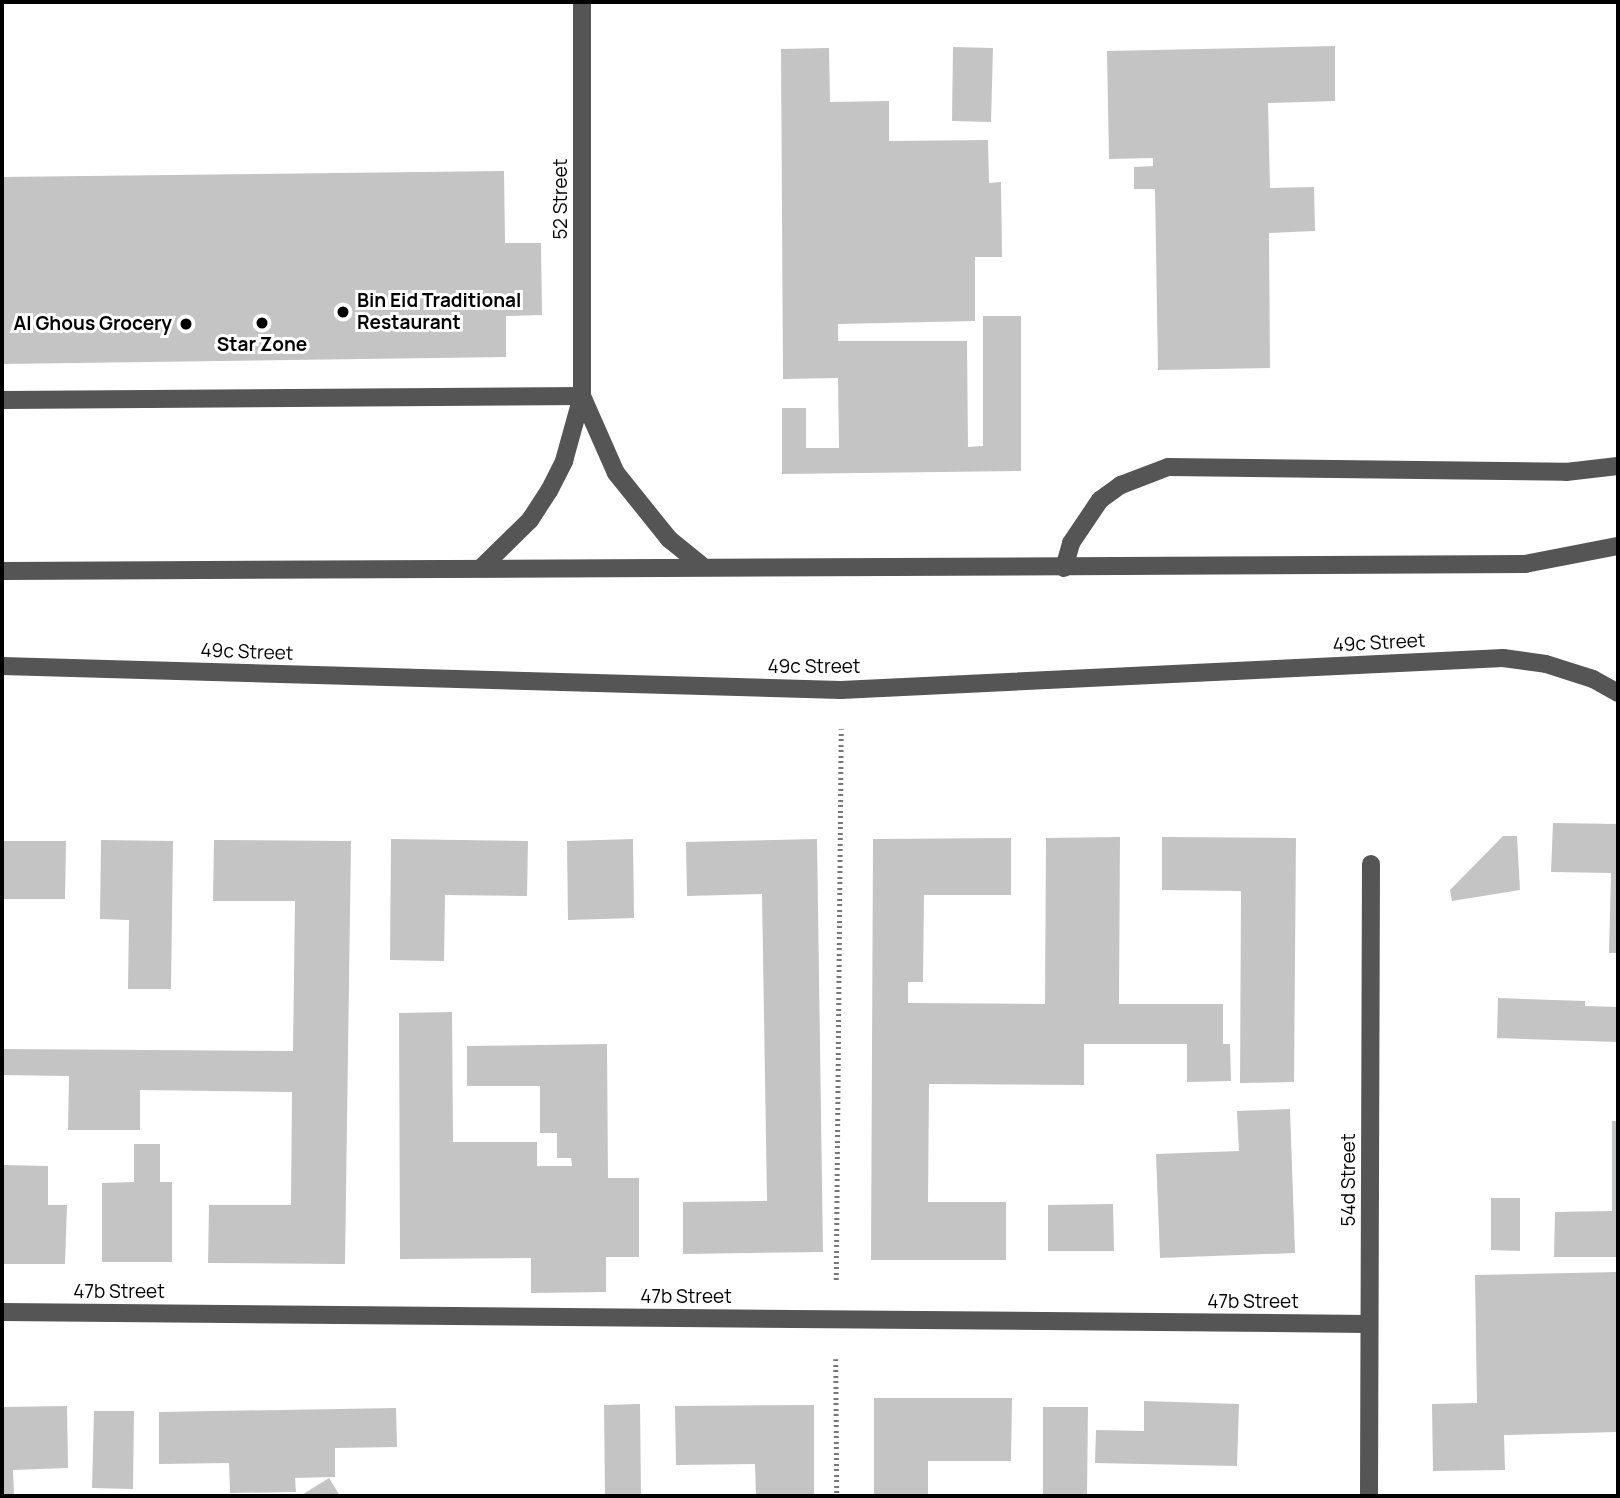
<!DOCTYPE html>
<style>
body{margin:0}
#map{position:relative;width:1620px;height:1498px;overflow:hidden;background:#fff;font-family:Manrope,sans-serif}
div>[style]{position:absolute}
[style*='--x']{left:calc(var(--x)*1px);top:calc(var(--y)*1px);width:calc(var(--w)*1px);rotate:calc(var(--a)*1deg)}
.building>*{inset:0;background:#c4c4c4}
.path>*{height:4.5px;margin-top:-2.25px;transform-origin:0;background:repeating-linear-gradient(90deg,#777 0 2px,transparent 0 5.5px)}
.minor>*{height:18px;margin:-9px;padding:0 9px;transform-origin:9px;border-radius:9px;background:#555}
.dots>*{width:19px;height:19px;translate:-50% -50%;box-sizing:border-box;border:4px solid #fff;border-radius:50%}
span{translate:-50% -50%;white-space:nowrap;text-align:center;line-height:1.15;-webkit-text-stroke:6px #fff;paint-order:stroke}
.street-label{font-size:19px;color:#000}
.poi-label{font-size:19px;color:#000;font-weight:700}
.left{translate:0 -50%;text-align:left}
.right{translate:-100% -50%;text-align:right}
.frame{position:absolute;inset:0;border:4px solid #000;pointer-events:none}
</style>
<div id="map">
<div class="building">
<div style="clip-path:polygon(1335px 46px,1335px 101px,1268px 103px,1270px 188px,1314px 187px,1315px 231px,1269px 233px,1270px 368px,1158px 370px,1155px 189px,1134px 189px,1134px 167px,1153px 166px,1153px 158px,1109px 159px,1107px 51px)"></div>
<div style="clip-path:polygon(953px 47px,993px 48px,991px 122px,952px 121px)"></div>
<div style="clip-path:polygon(829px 48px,830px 102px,889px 101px,889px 141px,988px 140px,989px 183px,1001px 182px,1002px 257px,975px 257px,975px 321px,838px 324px,838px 341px,967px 341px,968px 447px,983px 446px,983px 316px,1021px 316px,1021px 471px,782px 474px,782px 408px,806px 408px,806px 448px,839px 448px,838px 378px,783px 379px,781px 49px)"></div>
<div style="clip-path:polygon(504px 171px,505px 243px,541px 243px,542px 315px,506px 316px,506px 357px,2px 364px,2px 177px)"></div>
<div style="clip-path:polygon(1553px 823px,1618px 824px,1618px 953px,1609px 953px,1611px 873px,1551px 872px)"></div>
<div style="clip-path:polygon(1503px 836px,1517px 836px,1520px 890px,1452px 901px,1450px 890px)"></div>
<div style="clip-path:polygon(1120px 837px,1119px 1004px,1223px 1004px,1223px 1044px,1230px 1044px,1231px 1081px,1187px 1082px,1187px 1044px,1084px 1044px,1084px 1085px,929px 1084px,928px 1202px,1006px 1202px,1006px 1260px,871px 1260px,873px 839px,1011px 838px,1011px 895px,924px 895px,923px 982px,908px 982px,908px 1003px,1045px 1004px,1046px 838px)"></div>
<div style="clip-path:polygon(1162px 837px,1296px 838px,1294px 1082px,1240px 1083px,1241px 891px,1162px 890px)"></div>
<div style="clip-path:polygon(391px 839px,528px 841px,527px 896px,445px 895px,444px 961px,390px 960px)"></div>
<div style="clip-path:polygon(633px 839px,634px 918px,568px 920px,567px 841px)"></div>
<div style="clip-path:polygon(817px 839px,823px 1252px,683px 1254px,683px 1202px,767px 1201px,762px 894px,687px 896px,686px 842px)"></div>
<div style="clip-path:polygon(101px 840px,173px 841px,171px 989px,128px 989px,129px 920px,100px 919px)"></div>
<div style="clip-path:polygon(214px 840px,351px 841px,345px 1264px,208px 1263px,209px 1205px,291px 1205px,292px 1092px,140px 1090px,140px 1130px,68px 1130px,69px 1076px,2px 1075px,2px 1049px,293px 1051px,295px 901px,213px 901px)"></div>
<div style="clip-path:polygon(2px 841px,66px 841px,65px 899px,2px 899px)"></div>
<div style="clip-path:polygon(1498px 998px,1585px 1001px,1585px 1006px,1618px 1007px,1618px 1042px,1497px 1038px)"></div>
<div style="clip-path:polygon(452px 1012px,453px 1142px,537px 1142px,537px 1166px,572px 1166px,571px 1158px,557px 1158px,557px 1133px,540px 1133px,540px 1086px,467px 1086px,467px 1046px,607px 1044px,608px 1178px,639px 1178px,639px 1257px,606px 1257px,606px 1292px,531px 1293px,531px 1258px,400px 1259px,399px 1013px)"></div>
<div style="clip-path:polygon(1290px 1109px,1295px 1253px,1160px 1258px,1156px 1154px,1239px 1151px,1237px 1111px)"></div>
<div style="clip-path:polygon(1612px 1121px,1618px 1121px,1618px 1257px,1554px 1257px,1555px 1212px,1612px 1211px)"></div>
<div style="clip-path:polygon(134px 1144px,160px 1144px,160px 1182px,172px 1182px,172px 1262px,102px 1262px,102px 1183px,134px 1182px)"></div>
<div style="clip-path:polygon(2px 1165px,48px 1166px,48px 1205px,67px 1205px,65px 1264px,2px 1264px)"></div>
<div style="clip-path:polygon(1491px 1198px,1520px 1198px,1520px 1251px,1491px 1250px)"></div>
<div style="clip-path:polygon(1113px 1204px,1114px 1251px,1048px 1251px,1048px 1205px)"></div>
<div style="clip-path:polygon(1618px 1272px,1618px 1432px,1504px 1435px,1505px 1470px,1433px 1471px,1432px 1404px,1477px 1403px,1475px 1275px)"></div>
<div style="clip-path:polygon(874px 1398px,1012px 1398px,1011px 1461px,928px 1461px,928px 1496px,874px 1496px)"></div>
<div style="clip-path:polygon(1144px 1401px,1239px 1404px,1237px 1466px,1095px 1463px,1096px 1430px,1144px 1431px)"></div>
<div style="clip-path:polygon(640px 1404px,641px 1496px,605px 1496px,604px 1405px)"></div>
<div style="clip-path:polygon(814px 1405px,814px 1496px,756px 1496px,755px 1464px,676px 1465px,675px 1406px)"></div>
<div style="clip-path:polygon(67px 1406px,68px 1468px,13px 1470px,14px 1496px,2px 1496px,2px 1407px)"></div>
<div style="clip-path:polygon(1043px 1407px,1088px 1407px,1087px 1496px,1043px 1496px)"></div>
<div style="clip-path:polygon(396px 1408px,397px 1447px,335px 1448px,335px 1477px,295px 1478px,296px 1492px,230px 1493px,229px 1463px,159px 1464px,159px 1412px)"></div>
<div style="clip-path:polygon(94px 1411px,134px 1411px,133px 1489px,92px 1488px)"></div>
<div style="clip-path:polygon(329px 1478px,340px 1496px,300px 1496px)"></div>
</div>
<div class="path">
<div style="--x:836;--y:1280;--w:551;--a:-89.48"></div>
<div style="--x:836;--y:1359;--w:137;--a:89.6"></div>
</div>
<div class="minor">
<div style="--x:582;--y:396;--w:84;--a:66.2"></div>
<div style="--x:616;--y:473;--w:85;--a:51.2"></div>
<div style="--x:669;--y:539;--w:41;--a:39.1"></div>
<div style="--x:2;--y:400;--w:580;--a:-0.4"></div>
<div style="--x:482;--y:567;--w:67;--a:-44.4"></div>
<div style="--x:530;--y:520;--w:35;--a:-57"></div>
<div style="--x:549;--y:491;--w:34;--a:-63"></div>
<div style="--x:564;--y:461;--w:67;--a:-74.5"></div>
<div style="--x:582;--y:396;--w:394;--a:-90"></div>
<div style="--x:1064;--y:568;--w:26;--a:-74"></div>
<div style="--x:1071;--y:543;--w:52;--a:-56"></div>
<div style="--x:1100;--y:500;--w:26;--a:-36"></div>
<div style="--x:1121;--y:485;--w:50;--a:-21"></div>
<div style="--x:1168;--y:467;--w:398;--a:0.7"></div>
<div style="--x:1566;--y:472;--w:52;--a:-6.6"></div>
<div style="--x:2;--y:571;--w:1523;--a:-0.26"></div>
<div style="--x:1525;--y:564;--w:95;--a:-11"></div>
<div style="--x:2;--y:666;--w:839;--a:1.64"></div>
<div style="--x:841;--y:690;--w:663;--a:-2.77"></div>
<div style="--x:1503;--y:658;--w:43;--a:7.9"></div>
<div style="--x:1546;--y:664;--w:49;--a:17.7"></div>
<div style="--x:1593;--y:679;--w:29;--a:29"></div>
<div style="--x:2;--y:1312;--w:1367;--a:0.5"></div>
<div style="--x:1369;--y:1496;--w:632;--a:-89.82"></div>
</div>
<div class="dots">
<div style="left:343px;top:312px;background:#000"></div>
<div style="left:262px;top:323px;background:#000"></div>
<div style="left:186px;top:324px;background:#000"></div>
</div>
<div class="street-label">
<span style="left:561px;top:199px;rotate:-90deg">52 Street</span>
<span style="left:1379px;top:643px;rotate:-3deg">49c Street</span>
<span style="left:247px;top:652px;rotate:2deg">49c Street</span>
<span style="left:814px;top:667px">49c Street</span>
<span style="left:1349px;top:1180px;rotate:-90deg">54d Street</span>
<span style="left:119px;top:1292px">47b Street</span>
<span style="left:686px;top:1297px">47b Street</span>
<span style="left:1253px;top:1302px">47b Street</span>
</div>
<div class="poi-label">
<span class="left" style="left:357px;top:312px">Bin Eid Traditional<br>Restaurant</span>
<span class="right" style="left:172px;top:324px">Al Ghous Grocery</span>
<span style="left:262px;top:345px">Star Zone</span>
</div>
<div class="frame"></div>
</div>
